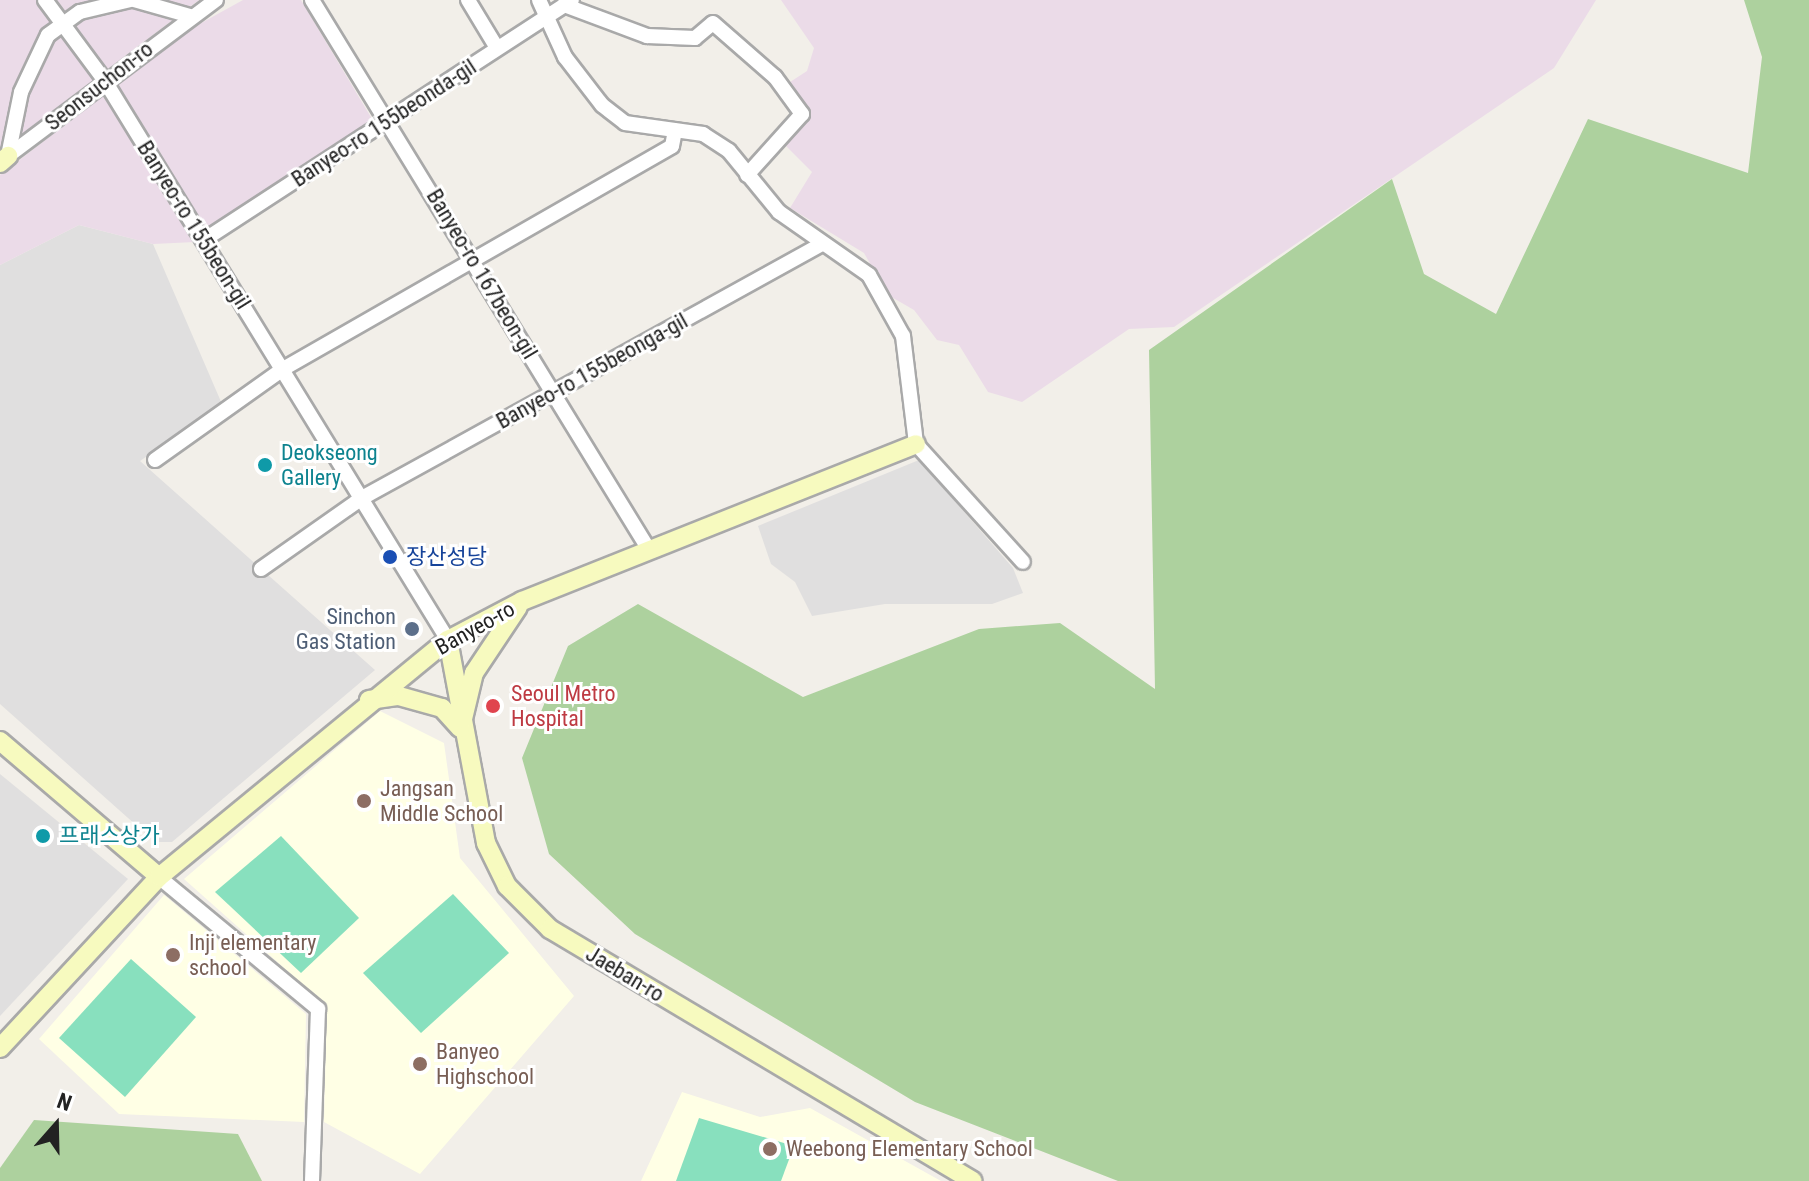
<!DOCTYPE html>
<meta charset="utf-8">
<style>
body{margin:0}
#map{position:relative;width:1809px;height:1181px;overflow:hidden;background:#f2efe9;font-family:"Roboto Condensed","Noto Sans KR",sans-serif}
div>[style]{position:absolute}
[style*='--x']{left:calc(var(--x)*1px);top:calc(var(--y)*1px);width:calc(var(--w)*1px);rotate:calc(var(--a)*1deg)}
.residential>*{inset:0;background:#e0dfdf}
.industrial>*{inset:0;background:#ebdbe8}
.education>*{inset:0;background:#ffffe5}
.forest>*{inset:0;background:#add19e}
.pitch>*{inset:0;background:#88e0be}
.roads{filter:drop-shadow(2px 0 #a9a9a9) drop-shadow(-2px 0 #a9a9a9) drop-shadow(0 2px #a9a9a9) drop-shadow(0 -2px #a9a9a9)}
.street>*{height:14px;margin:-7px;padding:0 7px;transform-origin:7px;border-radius:7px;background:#fff}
.secondary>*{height:18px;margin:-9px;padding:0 9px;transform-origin:9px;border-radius:9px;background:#f7fabf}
.dots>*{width:22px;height:22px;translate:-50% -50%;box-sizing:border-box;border:4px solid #fff;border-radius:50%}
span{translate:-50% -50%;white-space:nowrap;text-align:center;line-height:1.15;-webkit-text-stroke:6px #fff;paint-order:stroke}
.street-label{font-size:22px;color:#222}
.culture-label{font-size:22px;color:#0d838f}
.left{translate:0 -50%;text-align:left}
.transit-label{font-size:22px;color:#164399}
.service-label{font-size:22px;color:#4e5e75}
.right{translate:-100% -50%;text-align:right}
.health-label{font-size:22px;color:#be3a42}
.education-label{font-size:22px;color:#785e54}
.north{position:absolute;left:16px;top:1085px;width:80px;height:80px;-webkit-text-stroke:6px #fff;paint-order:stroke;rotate:20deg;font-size:22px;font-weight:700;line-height:32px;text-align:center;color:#222}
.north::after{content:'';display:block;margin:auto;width:28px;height:36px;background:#222;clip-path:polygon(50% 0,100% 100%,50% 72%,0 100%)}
</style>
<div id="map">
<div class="residential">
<div style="clip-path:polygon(79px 225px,153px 244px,222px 404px,140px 461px,375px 670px,172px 842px,155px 842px,0 704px,0 265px)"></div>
<div style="clip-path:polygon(919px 460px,1013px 568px,1023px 593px,992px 604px,885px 604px,812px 616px,795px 582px,771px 564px,758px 526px)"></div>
<div style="clip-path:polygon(0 774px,128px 879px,0 1016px)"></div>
</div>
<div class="industrial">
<div style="clip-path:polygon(0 0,199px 0,0 151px)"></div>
<div style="clip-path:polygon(243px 0,301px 0,375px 124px,195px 242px,153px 244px,79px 225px,0 265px,0 175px,185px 32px)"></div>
<div style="clip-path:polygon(781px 0,1596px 0,1554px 68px,1174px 327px,1129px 329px,1022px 402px,988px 392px,959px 345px,937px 340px,914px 310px,888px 295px,864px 253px,790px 208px,812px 172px,783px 143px,809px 112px,787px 84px,807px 71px,814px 48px)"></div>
</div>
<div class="education">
<div style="clip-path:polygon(380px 711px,444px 743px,460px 858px,574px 996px,420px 1174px,324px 1122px,327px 1006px,184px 879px)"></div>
<div style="clip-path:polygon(164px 895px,306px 1014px,304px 1122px,119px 1114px,39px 1039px)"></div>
<div style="clip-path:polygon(682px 1092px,760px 1117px,810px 1108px,941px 1181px,641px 1181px)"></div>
</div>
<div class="forest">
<div style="clip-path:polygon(1744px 0,1809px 0,1809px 1181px,1118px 1181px,915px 1102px,635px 934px,549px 854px,522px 758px,568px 646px,638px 604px,803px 697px,979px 629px,1060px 623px,1155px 689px,1149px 350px,1392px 179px,1424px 274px,1496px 314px,1588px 119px,1748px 173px,1762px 57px)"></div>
<div style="clip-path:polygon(34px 1120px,238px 1134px,262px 1181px,0 1181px,0 1168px)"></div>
</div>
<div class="pitch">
<div style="clip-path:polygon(281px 836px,359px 918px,301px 973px,215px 892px)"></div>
<div style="clip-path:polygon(453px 894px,509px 953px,421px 1033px,363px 973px)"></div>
<div style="clip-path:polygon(131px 959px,196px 1017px,125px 1097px,59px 1038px)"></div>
<div style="clip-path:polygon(699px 1118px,794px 1146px,781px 1181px,676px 1181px)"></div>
</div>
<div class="roads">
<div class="street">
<div style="--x:45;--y:0;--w:101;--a:53.5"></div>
<div style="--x:105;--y:81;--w:656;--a:58.47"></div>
<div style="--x:134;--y:0;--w:58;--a:15.9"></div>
<div style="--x:312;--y:0;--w:645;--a:58.5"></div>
<div style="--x:468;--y:0;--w:56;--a:58.9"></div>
<div style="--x:539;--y:0;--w:63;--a:65.5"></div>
<div style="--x:565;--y:57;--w:61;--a:52.4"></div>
<div style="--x:602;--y:105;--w:29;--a:38"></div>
<div style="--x:625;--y:123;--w:79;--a:8"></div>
<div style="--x:703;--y:134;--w:31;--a:33"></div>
<div style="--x:729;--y:151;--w:79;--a:50.7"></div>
<div style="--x:779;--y:212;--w:110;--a:35"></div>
<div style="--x:869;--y:275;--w:70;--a:60.9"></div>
<div style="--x:903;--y:336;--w:109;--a:83.1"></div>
<div style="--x:916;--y:444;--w:159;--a:47.8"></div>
<div style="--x:564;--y:5;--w:89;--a:20.5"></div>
<div style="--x:647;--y:36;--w:48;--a:2.4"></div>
<div style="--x:695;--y:38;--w:23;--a:-40"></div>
<div style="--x:713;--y:23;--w:82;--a:41.1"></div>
<div style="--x:775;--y:77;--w:46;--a:53.9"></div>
<div style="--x:802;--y:114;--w:82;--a:132"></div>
<div style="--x:8;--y:156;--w:260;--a:-36.9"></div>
<div style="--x:8;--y:156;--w:65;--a:-78.5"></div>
<div style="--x:21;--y:92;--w:63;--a:-64.7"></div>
<div style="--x:48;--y:35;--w:39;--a:-36"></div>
<div style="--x:80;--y:12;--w:51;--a:-13.5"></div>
<div style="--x:204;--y:240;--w:439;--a:-33.1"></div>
<div style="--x:155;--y:460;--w:157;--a:-35.4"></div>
<div style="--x:283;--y:369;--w:448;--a:-29.8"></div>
<div style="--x:672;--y:146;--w:16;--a:-79"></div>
<div style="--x:261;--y:569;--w:123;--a:-35.1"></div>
<div style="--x:362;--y:498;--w:525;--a:-28.91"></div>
<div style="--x:159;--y:877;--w:207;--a:39.7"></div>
<div style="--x:318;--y:1009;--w:172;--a:92"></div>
</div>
<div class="secondary">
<div style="--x:0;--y:163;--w:11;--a:-41"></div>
<div style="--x:448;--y:640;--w:207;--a:79.4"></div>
<div style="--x:486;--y:843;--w:48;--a:64"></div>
<div style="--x:507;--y:886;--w:61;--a:45"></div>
<div style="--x:550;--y:929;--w:492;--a:30.8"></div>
<div style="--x:369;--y:700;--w:30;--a:-8"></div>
<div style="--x:399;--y:696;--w:45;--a:15.6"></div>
<div style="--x:442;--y:708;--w:27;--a:48"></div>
<div style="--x:463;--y:719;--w:47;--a:-76.6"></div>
<div style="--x:474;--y:673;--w:79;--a:-56.3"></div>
<div style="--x:0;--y:741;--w:209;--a:40.5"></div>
<div style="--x:0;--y:1048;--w:233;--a:-47.1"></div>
<div style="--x:159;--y:877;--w:374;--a:-39.4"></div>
<div style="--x:448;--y:640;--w:84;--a:-27.8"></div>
<div style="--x:522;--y:601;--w:424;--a:-21.7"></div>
</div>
</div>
<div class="dots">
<div style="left:265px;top:465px;background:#0f9aa8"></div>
<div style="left:390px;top:557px;background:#1a4fb4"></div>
<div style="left:412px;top:629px;background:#5c6f8a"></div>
<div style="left:493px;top:706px;background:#e0444e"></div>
<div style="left:364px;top:801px;background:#8d6e63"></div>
<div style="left:43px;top:836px;background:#0f9aa8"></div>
<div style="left:173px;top:955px;background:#8d6e63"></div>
<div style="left:420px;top:1064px;background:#8d6e63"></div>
<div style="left:770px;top:1149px;background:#8d6e63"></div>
</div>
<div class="street-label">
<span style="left:99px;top:86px;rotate:-38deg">Seonsuchon-ro</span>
<span style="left:384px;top:123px;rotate:-33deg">Banyeo-ro 155beonda-gil</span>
<span style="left:194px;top:225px;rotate:58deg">Banyeo-ro 155beon-gil</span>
<span style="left:482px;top:274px;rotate:59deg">Banyeo-ro 167beon-gil</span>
<span style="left:592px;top:371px;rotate:-29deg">Banyeo-ro 155beonga-gil</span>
<span style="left:475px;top:628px;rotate:-29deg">Banyeo-ro</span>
<span style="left:625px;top:974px;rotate:31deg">Jaeban-ro</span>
</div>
<div class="culture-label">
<span class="left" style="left:281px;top:465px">Deokseong<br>Gallery</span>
<span class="left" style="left:59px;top:836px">프래스상가</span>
</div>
<div class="transit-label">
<span class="left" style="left:406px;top:557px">장산성당</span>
</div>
<div class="service-label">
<span class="right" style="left:396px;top:629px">Sinchon<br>Gas Station</span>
</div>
<div class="health-label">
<span class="left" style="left:511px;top:706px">Seoul Metro<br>Hospital</span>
</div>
<div class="education-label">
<span class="left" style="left:380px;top:801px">Jangsan<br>Middle School</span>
<span class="left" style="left:189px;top:955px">Inji elementary<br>school</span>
<span class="left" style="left:436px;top:1064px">Banyeo<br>Highschool</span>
<span class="left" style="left:786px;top:1149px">Weebong Elementary School</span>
</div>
<div class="north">N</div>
</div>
